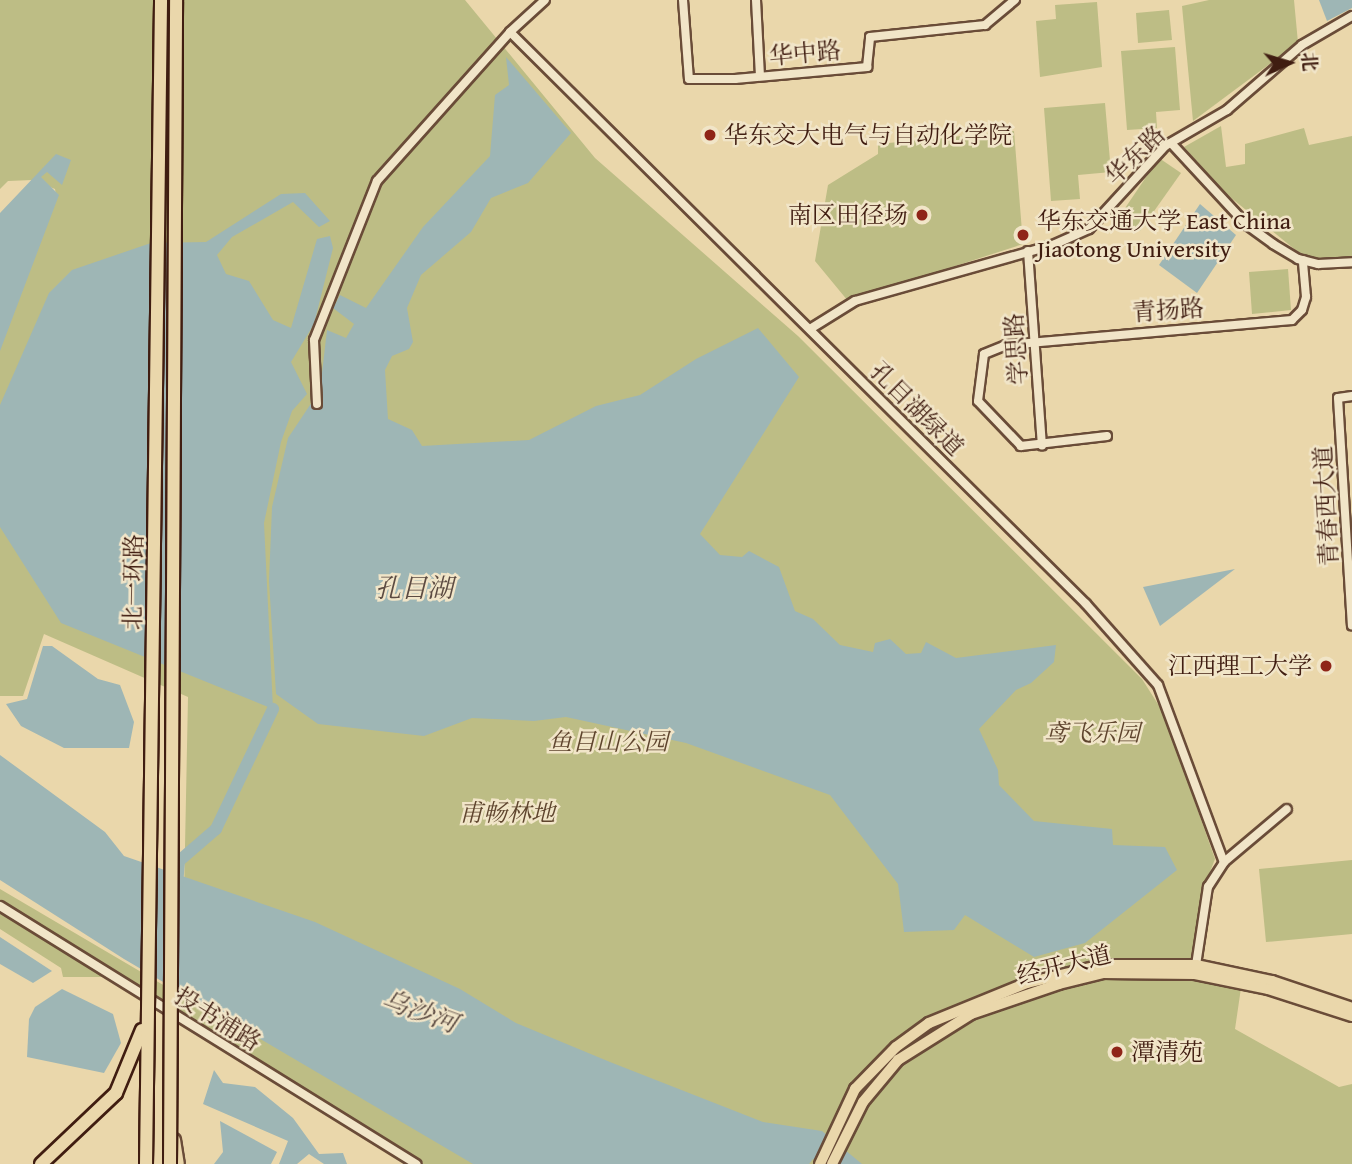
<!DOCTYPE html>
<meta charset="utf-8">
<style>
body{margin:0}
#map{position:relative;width:1352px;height:1164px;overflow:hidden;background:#ead7ab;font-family:"Gentium Book Plus","Noto Serif SC",serif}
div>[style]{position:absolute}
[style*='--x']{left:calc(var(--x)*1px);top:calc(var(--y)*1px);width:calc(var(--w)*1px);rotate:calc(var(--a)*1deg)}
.green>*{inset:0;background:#bdbd85}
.water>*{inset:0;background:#9eb6b5}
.river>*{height:12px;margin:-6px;padding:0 6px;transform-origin:6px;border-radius:6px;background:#9eb6b5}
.roads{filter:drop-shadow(2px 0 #6a4c38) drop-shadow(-2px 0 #6a4c38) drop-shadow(0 2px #6a4c38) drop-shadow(0 -2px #6a4c38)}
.minor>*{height:8px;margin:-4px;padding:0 4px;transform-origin:4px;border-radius:4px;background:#f1e5c8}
.major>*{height:10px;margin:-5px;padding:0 5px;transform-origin:5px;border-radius:5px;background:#ead7ab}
.highway>*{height:12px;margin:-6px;padding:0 6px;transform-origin:6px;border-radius:6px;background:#ead7ab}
.bridges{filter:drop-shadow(2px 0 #401d11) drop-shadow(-2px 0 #401d11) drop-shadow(0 2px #401d11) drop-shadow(0 -2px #401d11)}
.highway-bridge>*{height:12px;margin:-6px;padding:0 6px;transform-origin:6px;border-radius:6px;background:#ead7ab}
.dots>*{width:19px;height:19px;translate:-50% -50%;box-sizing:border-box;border:4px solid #f1e5c8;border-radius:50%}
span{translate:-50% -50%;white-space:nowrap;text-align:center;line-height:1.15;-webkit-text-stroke:5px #f1e5c8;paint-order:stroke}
.street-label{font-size:24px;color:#401d11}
.poi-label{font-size:24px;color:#401d11}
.left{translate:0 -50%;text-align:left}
.right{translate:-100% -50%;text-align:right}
.park-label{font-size:24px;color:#5f452e;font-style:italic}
.water-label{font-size:26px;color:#5c4b42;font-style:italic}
.north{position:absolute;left:1254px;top:28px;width:70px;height:70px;-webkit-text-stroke:5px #f1e5c8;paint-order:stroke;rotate:86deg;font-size:19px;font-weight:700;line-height:28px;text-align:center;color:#401d11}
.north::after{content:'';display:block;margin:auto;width:24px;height:32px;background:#401d11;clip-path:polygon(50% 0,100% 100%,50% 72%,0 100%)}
</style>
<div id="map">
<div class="green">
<div style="clip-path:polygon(0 0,465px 0,595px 158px,798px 336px,1142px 679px,1163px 712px,1215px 859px,1203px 890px,1190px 980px,1241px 988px,1235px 1029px,1339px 1087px,1352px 1084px,1352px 1164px,423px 1164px,0 905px,0 889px,182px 996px,188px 697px,44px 634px,23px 696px,0 696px,0 295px,56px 195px,55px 189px,32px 180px,8px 181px,0 189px)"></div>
<div style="clip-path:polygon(1209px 0,1294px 0,1298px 43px,1193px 121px,1182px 6px)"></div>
<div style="clip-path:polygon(1097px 2px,1102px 67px,1040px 77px,1036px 21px,1056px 19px,1055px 5px)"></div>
<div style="clip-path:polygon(1169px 10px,1172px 40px,1138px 43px,1136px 13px)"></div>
<div style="clip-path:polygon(1175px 47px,1180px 110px,1156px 112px,1157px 128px,1127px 130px,1121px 51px)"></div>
<div style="clip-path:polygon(1105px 103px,1111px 172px,1078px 175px,1080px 199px,1051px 201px,1044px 108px)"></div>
<div style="clip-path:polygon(1221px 126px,1226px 167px,1245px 164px,1245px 144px,1304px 128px,1309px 145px,1352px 136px,1352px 259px,1319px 260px,1298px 252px,1225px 193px,1184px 147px)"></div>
<div style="clip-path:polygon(1014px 131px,1023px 244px,848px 301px,815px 261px,828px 185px,878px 154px,878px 144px)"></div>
<div style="clip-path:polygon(1159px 158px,1181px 173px,1140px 231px,1119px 217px)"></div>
<div style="clip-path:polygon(1288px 269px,1291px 310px,1252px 314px,1249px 272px)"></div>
<div style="clip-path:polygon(1352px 860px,1352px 934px,1266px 942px,1259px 869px)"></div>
<div style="clip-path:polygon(0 913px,105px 977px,63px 977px,61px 968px,0 929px)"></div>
</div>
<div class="water">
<div style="clip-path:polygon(1319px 0,1352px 0,1352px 8px,1327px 21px)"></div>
<div style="clip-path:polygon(506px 57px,571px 133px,528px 183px,491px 198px,471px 232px,421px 275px,407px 308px,413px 342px,409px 349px,392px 356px,385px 370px,388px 419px,412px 430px,422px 446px,529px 440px,596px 406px,640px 395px,696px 359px,758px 328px,799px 377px,700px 534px,720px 555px,742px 557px,749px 551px,779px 567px,795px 611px,813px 619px,840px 645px,873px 652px,875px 643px,890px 639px,906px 654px,921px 653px,926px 642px,956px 658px,1056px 645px,1054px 662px,1031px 683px,1016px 690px,979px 729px,998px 770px,999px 785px,1034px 821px,1112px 829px,1113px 845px,1165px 847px,1177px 870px,1085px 943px,1034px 957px,965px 915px,954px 930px,904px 932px,898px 884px,830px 795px,686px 743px,566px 717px,534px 721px,472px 718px,424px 736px,318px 724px,276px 694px,269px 581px,272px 507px,288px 438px,320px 390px,327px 330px,346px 338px,354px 324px,333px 308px,340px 295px,366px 308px,423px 227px,490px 156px,495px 95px,509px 85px)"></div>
<div style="clip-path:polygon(56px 154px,71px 160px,62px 185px,47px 172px,41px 177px,59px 195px,0 351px,0 213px)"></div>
<div style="clip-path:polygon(305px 193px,330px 221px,319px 227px,293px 202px,232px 237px,217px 255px,226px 274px,249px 281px,273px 320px,291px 328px,317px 239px,330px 236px,333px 248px,314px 324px,291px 362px,307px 394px,292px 411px,281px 442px,264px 523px,273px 709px,61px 623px,0 527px,0 405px,49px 293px,72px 270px,151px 243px,206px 242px,281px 194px)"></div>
<div style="clip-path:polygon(1200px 204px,1236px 235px,1197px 293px,1159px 265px)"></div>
<div style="clip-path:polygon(1235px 569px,1160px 626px,1143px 587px)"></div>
<div style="clip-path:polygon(43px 646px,52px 646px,98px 679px,120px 685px,134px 722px,129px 748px,64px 748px,21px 726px,6px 704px,27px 699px)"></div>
<div style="clip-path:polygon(0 755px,105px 832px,124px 856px,315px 922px,460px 989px,516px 1023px,610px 1062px,763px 1122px,822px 1131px,862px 1164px,823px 1164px,813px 1159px,809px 1164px,473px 1164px,124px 959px,0 880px)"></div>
<div style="clip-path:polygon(0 937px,52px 971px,33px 983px,0 964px)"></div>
<div style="clip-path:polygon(62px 989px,113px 1014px,121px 1043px,104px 1073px,27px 1057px,29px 1019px,35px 1007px)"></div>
<div style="clip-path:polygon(214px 1070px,223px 1083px,255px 1087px,293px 1118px,319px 1154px,343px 1153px,347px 1164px,324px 1164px,309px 1154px,297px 1164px,279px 1164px,288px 1141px,203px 1104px)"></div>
<div style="clip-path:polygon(220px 1121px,277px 1152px,271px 1164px,214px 1164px,223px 1152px)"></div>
</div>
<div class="river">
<div style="--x:177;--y:885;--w:24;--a:-85"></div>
<div style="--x:179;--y:861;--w:49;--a:-40.9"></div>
<div style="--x:216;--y:829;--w:133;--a:-64.6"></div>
</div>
<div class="roads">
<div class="minor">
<div style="--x:683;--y:0;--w:79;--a:85.7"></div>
<div style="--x:689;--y:79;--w:46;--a:0"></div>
<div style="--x:735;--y:79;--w:133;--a:-5.2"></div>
<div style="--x:867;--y:67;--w:30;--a:-84"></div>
<div style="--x:870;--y:37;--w:116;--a:-6"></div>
<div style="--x:985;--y:25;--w:39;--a:-40"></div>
<div style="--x:756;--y:0;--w:76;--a:87"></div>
<div style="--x:510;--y:32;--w:812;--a:44.8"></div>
<div style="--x:1086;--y:604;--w:108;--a:48.4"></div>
<div style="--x:1158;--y:685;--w:189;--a:69.6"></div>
<div style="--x:1171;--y:143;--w:112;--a:47.2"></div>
<div style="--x:1247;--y:225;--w:32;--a:36"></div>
<div style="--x:1273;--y:244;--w:29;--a:31"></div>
<div style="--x:1298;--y:259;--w:21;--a:14"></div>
<div style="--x:1318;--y:264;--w:34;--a:-3"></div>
<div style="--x:1028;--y:251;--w:195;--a:85.9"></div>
<div style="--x:810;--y:329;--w:53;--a:-31.9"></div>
<div style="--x:855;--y:301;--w:206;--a:-15.8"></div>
<div style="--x:1053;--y:245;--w:39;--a:-24"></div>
<div style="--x:1089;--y:229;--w:113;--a:-47.5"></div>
<div style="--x:1165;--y:146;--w:72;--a:-30.1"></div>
<div style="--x:1227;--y:110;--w:99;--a:-40.9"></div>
<div style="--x:1302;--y:45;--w:58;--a:-30.1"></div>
<div style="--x:1352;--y:396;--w:14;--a:172"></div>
<div style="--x:1338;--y:398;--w:228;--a:86.5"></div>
<div style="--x:317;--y:404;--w:64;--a:-92.7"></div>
<div style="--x:314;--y:340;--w:171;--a:-68.4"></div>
<div style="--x:377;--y:181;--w:200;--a:-48.2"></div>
<div style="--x:510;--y:32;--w:47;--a:-42.4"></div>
<div style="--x:1107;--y:436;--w:87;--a:173.4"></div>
<div style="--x:1021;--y:446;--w:62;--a:-133.7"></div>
<div style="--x:978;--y:401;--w:47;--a:-82.7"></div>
<div style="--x:984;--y:354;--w:24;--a:-22"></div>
<div style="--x:1006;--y:345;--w:287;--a:-5"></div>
<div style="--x:1292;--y:320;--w:14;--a:-45"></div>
<div style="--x:1302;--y:310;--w:14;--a:-73"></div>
<div style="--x:1306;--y:297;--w:37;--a:-95"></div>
<div style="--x:0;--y:906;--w:490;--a:31.8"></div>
<div style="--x:1196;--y:965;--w:79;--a:-81.3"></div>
<div style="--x:1208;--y:887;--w:30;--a:-57"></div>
<div style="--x:1224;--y:862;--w:82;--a:-40.1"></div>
</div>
<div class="major">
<div style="--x:820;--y:1164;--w:83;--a:-65"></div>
<div style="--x:855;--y:1089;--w:59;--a:-45.7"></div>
<div style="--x:896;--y:1047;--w:41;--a:-36"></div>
<div style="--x:929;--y:1023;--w:106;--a:-22.2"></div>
<div style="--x:1027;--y:983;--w:77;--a:-13.5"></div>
<div style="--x:1102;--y:965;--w:94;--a:0"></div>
<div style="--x:1196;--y:965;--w:78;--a:11.9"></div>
<div style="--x:1272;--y:981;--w:84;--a:18.6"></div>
<div style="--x:832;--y:1164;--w:69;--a:-63.4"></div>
<div style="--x:863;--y:1102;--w:55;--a:-50.2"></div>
<div style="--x:898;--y:1060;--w:86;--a:-32.2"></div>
<div style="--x:971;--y:1014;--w:93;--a:-18.8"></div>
<div style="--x:1059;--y:984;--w:45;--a:-14"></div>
<div style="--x:1103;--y:973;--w:92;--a:0.6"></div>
<div style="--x:1195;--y:974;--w:75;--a:11.6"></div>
<div style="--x:1268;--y:989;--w:88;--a:17.8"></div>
</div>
<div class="highway">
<div style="--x:174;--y:1140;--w:24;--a:81"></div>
</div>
</div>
<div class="bridges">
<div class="highway-bridge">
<div style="--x:41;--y:1164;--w:103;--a:-43.4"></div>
<div style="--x:116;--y:1093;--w:68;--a:-67.6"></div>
<div style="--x:146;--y:1164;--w:1164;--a:-89.26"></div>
<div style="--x:170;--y:1164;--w:1164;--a:-89.7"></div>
</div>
</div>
<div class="dots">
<div style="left:710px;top:135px;background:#8f2418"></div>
<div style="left:922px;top:215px;background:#8f2418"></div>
<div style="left:1023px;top:235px;background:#8f2418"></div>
<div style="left:1326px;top:666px;background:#8f2418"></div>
<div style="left:1117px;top:1052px;background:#8f2418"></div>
</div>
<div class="street-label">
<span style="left:805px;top:53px;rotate:-5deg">华中路</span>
<span style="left:1135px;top:155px;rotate:-44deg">华东路</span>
<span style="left:1168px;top:310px;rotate:-4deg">青扬路</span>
<span style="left:1016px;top:349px;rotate:-94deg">学思路</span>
<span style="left:917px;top:409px;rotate:45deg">孔目湖绿道</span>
<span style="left:1326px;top:506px;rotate:-93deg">青春西大道</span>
<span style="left:133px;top:582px;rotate:-89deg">北一环路</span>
<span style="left:1064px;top:965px;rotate:-14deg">经开大道</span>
<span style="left:218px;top:1019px;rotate:32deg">投书浦路</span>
</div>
<div class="poi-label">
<span class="left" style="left:724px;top:135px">华东交大电气与自动化学院</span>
<span class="right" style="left:908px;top:215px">南区田径场</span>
<span class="left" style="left:1037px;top:235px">华东交通大学 East China<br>Jiaotong University</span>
<span class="right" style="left:1312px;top:666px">江西理工大学</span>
<span class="left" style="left:1131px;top:1052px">潭清苑</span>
</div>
<div class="park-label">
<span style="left:1092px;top:733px">鸢飞乐园</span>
<span style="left:608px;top:742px">鱼目山公园</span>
<span style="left:507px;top:813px">甫畅林地</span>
</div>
<div class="water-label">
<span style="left:414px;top:588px">孔目湖</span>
<span style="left:420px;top:1011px;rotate:20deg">乌沙河</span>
</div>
<div class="north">北</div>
</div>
